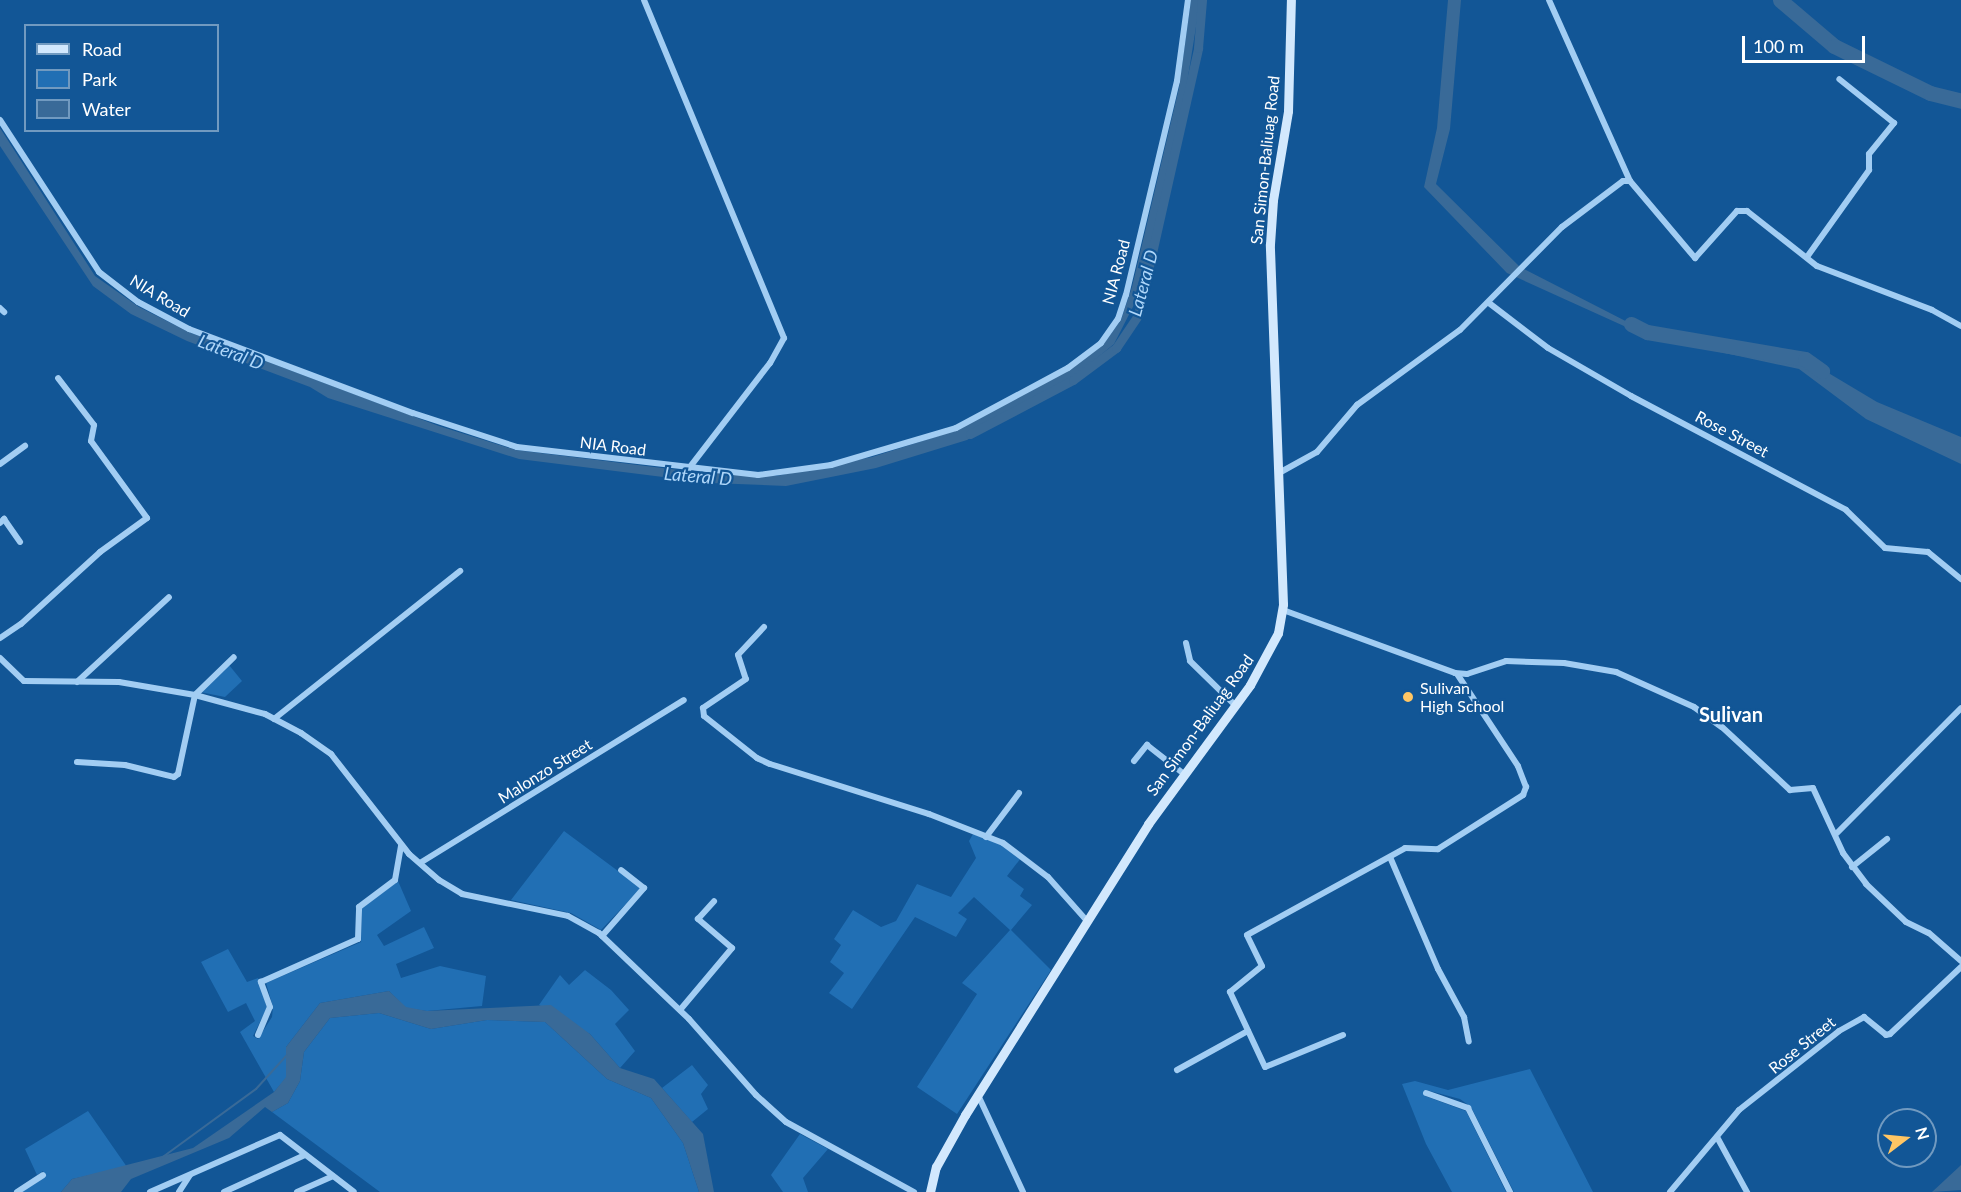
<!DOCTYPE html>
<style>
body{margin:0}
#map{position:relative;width:1961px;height:1192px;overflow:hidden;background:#125696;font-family:Lato,sans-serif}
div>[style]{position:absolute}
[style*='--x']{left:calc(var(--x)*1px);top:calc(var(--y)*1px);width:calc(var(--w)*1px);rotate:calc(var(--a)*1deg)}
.green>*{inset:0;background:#216fb4}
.water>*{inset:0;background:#396a98}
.stream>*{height:2px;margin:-1px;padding:0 1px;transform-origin:1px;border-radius:1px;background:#396a98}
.canal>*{height:9px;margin:-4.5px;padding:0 4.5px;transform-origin:4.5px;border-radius:4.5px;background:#396a98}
.river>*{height:15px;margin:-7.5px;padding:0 7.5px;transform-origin:7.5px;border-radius:7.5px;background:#396a98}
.street>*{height:6px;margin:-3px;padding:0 3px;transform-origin:3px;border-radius:3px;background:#a2cdf3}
.secondary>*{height:9px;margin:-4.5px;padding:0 4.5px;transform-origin:4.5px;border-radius:4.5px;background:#d2e8fd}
.dots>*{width:16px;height:16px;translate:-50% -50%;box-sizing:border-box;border:3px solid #125696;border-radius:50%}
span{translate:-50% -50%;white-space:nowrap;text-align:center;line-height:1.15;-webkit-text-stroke:4.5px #125696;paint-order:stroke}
.street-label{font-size:16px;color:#fff}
.poi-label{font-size:16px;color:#fff}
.left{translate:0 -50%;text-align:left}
.water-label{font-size:18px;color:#afd7fa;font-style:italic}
.quarter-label{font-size:20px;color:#fff;font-weight:700}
.legend{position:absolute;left:24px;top:24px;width:195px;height:108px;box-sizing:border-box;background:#125696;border:2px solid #719ac0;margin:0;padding:8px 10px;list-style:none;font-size:18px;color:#fff}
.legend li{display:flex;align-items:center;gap:12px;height:30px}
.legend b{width:30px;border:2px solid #719ac0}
.north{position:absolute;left:1877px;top:1108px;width:60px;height:60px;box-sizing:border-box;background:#125696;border:2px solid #719ac0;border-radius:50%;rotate:74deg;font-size:16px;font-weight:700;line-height:24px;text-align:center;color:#fff}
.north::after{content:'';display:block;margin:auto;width:21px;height:27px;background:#ffc664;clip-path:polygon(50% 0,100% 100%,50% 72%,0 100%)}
.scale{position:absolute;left:1742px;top:36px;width:123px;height:27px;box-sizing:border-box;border:3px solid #fff;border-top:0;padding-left:8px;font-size:18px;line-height:21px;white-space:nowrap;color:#fff;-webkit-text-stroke:4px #125696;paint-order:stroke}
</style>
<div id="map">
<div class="green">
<div style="clip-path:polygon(229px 665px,242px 681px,225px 697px,200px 692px)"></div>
<div style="clip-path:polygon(564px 831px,641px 888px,601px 930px,571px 913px,511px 900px)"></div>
<div style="clip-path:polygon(973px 834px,1003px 845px,1021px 858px,1007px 876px,1024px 889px,1020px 896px,1032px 905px,1011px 930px,1051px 970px,957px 1114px,917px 1087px,977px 994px,962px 983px,1010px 930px,974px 897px,958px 913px,967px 919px,956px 937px,915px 917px,852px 1009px,829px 993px,844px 973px,830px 962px,841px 945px,834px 939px,853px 910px,881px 927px,896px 921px,917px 884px,951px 897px,976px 858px,969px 841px)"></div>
<div style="clip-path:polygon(398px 881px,411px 911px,377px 935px,384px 946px,424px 927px,434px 948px,396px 964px,401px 978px,440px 966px,486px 976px,482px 1006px,427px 1011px,406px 1008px,389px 991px,320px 1003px,286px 1047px,286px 1078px,274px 1092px,240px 1032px,255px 1021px,246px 1003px,228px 1012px,201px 962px,228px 949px,247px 982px,258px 978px,267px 1008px,253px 1036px,258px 1039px,272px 1017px,273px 1007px,266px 983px,361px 942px,362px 908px)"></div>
<div style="clip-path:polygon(585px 970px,611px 990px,629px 1010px,615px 1024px,635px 1051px,620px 1068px,590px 1034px,539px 1005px,560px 975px,569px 985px)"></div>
<div style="clip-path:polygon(379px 1013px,431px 1029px,487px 1020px,545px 1022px,607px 1079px,651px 1098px,683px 1143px,699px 1192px,380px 1192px,272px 1112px,288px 1103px,300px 1081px,304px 1052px,330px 1018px)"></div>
<div style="clip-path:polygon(692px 1065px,708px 1085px,701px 1094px,708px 1109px,692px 1122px,662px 1088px)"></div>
<div style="clip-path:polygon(1530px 1069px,1593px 1192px,1514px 1192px,1471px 1107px,1460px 1099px,1426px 1090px,1425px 1096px,1466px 1111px,1506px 1192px,1452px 1192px,1426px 1144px,1402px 1084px,1415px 1081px,1448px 1090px)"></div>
<div style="clip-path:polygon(88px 1111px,127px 1167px,72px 1179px,61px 1192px,22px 1192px,45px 1176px,43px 1171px,37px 1175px,25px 1149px)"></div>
<div style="clip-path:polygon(800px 1134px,828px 1149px,803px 1178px,808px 1192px,783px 1192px,771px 1175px)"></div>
</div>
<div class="water">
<div style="clip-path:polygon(1191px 0,1200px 0,1199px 8px,1184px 102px,1140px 293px,1114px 344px,1074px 377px,967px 440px,876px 468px,786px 486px,711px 483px,519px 459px,328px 398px,310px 387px,187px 341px,131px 314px,93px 286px,0 146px,0 128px,95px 276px,139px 307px,191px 333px,439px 426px,516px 450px,695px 472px,776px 476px,872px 457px,957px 430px,1068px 370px,1103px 345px,1121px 320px,1132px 287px,1179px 88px)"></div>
<div style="clip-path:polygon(1448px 0,1461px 0,1450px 129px,1436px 184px,1520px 267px,1647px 332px,1805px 359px,1877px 402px,1961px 437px,1961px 464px,1866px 419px,1799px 369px,1646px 336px,1507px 273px,1424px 187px,1437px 128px)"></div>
<div style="clip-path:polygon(389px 991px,406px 1007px,427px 1011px,551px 1005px,590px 1034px,620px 1068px,654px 1079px,703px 1134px,714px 1192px,699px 1192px,683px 1143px,651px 1098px,607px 1079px,545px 1022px,487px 1020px,431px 1029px,379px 1013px,330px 1018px,304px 1052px,300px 1081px,288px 1103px,272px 1112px,265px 1107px,229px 1138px,131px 1179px,121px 1192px,61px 1192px,72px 1179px,193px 1148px,274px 1092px,286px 1077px,286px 1047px,320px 1003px)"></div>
<div style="clip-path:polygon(1961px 1165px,1961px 1190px,1932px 1192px,1960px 1166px)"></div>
</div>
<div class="stream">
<div style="--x:160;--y:1159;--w:119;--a:-36.1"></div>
<div style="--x:256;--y:1089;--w:46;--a:-47.6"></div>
</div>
<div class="canal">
<div style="--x:970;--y:434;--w:116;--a:-27.7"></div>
<div style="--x:1073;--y:380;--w:54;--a:-36.7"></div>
<div style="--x:1116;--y:348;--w:40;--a:-56"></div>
<div style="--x:1138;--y:315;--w:274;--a:-77.3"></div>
<div style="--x:1198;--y:48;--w:48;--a:-85.2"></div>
</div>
<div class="river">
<div style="--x:1780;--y:0;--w:71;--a:40.4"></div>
<div style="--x:1834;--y:46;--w:107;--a:26.1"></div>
<div style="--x:1930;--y:93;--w:32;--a:14"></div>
<div style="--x:1631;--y:324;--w:18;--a:27"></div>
<div style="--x:1647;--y:332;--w:160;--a:9.7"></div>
<div style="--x:1805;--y:359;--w:21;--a:35"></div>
</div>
<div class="street">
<div style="--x:644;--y:0;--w:366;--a:67.5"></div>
<div style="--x:784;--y:338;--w:29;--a:119"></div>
<div style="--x:770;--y:363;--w:133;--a:127.6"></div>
<div style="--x:1549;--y:0;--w:198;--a:65.9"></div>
<div style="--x:0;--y:120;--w:181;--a:56.9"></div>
<div style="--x:99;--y:272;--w:49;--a:37.6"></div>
<div style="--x:138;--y:302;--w:58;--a:27.9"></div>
<div style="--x:189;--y:329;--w:239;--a:20.6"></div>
<div style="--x:413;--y:413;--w:109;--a:18.1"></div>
<div style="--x:517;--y:447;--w:243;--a:6.6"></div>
<div style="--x:758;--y:475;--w:74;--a:-7.8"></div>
<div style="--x:831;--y:465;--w:130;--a:-16.5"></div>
<div style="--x:956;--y:428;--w:127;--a:-28.2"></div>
<div style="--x:1068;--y:368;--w:41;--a:-37.1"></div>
<div style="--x:1101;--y:343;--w:29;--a:-55"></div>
<div style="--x:1118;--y:319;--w:25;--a:-72"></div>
<div style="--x:1126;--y:295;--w:220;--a:-76.6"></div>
<div style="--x:1177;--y:81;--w:82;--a:-82.3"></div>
<div style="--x:1807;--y:257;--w:107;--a:-54.5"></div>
<div style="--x:1869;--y:170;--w:16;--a:-90"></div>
<div style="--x:1869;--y:154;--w:40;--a:-51"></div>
<div style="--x:1894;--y:123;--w:70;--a:-141.3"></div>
<div style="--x:1489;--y:303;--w:74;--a:37.3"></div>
<div style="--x:1548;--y:348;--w:96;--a:30"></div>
<div style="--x:1631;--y:396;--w:243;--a:27.9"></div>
<div style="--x:1846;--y:510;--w:54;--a:44.3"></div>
<div style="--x:1885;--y:548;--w:43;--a:5.3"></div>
<div style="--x:1928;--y:552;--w:43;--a:39.3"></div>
<div style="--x:0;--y:308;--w:6;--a:45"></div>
<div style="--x:0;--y:464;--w:31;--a:-36"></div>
<div style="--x:1279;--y:473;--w:43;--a:-28.9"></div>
<div style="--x:1317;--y:452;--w:62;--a:-49.6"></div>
<div style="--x:1357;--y:405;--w:127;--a:-36.1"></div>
<div style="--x:1460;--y:330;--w:145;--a:-45.3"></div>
<div style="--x:1562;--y:227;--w:76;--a:-37"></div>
<div style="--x:1623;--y:181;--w:7;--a:0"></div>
<div style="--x:1630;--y:181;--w:101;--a:49.8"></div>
<div style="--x:1695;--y:258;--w:63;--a:-48.2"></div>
<div style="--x:1737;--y:211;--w:10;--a:0"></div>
<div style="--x:1747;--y:211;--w:89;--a:38.2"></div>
<div style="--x:1817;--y:266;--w:123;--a:20.9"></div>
<div style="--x:1932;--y:310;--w:33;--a:29"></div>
<div style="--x:0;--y:523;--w:6;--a:-45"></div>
<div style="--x:4;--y:519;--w:28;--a:55"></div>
<div style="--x:1283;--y:610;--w:183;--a:20.1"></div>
<div style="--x:1455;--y:673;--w:12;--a:5"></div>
<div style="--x:1467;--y:674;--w:41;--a:-18.4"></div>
<div style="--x:1506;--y:661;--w:58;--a:2"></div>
<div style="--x:1564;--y:663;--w:53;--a:9.8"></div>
<div style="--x:1616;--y:672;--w:85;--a:24.2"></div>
<div style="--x:1694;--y:707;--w:34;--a:36"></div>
<div style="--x:1722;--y:727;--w:93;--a:42.8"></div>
<div style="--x:1790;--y:790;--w:23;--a:-5"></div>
<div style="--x:1813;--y:788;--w:72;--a:65.2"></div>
<div style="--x:1843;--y:853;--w:39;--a:53"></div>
<div style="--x:1866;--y:884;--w:55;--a:43.5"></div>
<div style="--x:1906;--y:922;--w:25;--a:26"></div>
<div style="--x:1929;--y:933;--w:43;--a:41.2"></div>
<div style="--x:764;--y:627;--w:38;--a:133"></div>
<div style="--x:738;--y:655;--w:25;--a:72"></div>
<div style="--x:746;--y:679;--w:52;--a:146"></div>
<div style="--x:703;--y:708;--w:8;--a:83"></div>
<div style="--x:704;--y:716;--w:68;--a:38.4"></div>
<div style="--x:757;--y:758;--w:14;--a:25"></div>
<div style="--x:770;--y:764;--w:167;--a:17.5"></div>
<div style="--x:929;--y:814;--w:79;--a:21.4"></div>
<div style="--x:1003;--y:843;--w:56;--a:37.1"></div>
<div style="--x:1048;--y:877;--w:59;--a:48.4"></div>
<div style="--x:0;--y:638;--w:25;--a:-34"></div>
<div style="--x:21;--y:624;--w:107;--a:-42.3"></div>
<div style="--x:100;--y:552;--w:58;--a:-35.9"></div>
<div style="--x:147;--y:518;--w:95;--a:-126"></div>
<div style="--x:91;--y:441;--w:16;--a:-79"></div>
<div style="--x:94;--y:425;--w:59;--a:-127.5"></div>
<div style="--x:1186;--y:643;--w:18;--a:77"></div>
<div style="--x:1190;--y:661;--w:63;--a:44.4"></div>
<div style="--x:0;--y:658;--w:33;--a:44"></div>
<div style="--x:24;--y:681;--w:95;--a:0.6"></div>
<div style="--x:119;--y:682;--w:77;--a:9.7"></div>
<div style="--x:195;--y:695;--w:73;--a:15.2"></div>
<div style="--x:265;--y:714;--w:41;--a:27.8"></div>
<div style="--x:301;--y:733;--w:37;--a:35"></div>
<div style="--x:331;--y:754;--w:127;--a:52"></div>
<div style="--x:409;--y:854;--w:40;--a:41"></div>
<div style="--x:439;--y:880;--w:27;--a:31"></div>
<div style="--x:462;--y:894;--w:108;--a:11.7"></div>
<div style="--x:568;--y:916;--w:35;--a:29"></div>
<div style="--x:599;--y:933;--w:124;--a:43.7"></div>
<div style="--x:689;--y:1019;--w:101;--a:48.6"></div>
<div style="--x:756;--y:1095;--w:40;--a:42"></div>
<div style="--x:786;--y:1122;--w:146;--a:28.7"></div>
<div style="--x:77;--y:682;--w:125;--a:-42.7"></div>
<div style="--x:274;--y:719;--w:238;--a:-38.5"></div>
<div style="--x:1134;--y:761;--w:21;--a:-51"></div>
<div style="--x:1147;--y:745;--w:47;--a:38.1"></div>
<div style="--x:77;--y:762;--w:48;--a:3.6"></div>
<div style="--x:125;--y:765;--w:50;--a:13.8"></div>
<div style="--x:174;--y:777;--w:5;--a:-37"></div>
<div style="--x:178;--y:774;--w:81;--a:-77.9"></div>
<div style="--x:195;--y:695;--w:54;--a:-44.3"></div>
<div style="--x:1837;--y:833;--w:176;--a:-45.2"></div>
<div style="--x:986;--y:837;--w:55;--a:-53.1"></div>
<div style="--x:1390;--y:857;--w:122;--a:66.8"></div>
<div style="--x:1438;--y:969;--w:55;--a:61.6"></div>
<div style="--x:1464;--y:1017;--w:25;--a:79"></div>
<div style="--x:420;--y:863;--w:310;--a:-31.7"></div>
<div style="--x:1852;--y:867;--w:45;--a:-38.7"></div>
<div style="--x:602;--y:936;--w:64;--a:-48.8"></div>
<div style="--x:644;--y:888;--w:29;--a:-142"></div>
<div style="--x:680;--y:1010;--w:81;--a:-50"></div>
<div style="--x:732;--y:948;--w:45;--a:-139.5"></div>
<div style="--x:698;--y:919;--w:24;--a:-48"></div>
<div style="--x:258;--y:1035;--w:30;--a:-67"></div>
<div style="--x:270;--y:1007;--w:27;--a:-110"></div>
<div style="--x:261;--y:982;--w:106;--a:-23.9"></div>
<div style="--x:358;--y:939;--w:32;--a:-88"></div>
<div style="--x:359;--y:907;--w:45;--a:-36.9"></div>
<div style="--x:395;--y:880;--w:35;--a:-80"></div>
<div style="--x:1343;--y:1035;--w:84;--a:157.7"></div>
<div style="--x:1265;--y:1067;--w:83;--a:-115"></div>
<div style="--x:1230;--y:992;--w:41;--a:-39.1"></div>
<div style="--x:1262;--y:966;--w:34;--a:-116"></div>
<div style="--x:1247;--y:935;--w:180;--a:-28.8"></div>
<div style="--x:1405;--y:848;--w:33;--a:2"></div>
<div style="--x:1438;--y:849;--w:101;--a:-32.4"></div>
<div style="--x:1523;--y:795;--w:9;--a:-69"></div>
<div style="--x:1526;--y:787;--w:22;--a:-111"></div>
<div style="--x:1518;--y:766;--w:110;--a:-123.5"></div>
<div style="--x:1177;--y:1070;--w:81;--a:-28.8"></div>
<div style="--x:1426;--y:1093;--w:45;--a:19.7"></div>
<div style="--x:1468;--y:1108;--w:94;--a:63.4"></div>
<div style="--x:978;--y:1095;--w:107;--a:65.1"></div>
<div style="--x:1717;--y:1137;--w:63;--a:61.4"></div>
<div style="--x:17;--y:1192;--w:31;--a:-33"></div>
<div style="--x:150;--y:1192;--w:142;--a:-23.7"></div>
<div style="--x:280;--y:1135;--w:93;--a:37.6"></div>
<div style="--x:179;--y:1192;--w:20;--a:-57"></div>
<div style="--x:224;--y:1192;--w:89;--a:-24.6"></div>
<div style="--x:297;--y:1192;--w:39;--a:-24"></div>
<div style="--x:1670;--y:1192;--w:107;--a:-49.9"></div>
<div style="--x:1739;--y:1110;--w:127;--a:-38.3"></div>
<div style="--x:1839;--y:1031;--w:29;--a:-29"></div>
<div style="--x:1864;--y:1017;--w:28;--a:39"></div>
<div style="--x:1886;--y:1035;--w:4;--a:-14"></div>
<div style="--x:1890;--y:1034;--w:98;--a:-43.3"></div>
</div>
<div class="secondary">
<div style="--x:930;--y:1192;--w:26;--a:-77"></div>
<div style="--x:936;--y:1167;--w:60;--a:-60.9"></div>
<div style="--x:965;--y:1115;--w:344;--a:-57.8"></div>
<div style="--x:1148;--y:824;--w:172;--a:-53.7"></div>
<div style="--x:1250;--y:685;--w:59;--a:-61.7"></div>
<div style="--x:1278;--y:633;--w:29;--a:-80"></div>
<div style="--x:1283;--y:604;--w:360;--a:-92.1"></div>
<div style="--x:1270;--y:244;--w:44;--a:-86.1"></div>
<div style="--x:1273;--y:200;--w:90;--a:-80.4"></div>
<div style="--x:1288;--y:111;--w:111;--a:-88.5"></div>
</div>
<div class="dots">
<div style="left:1408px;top:697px;background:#ffc664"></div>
</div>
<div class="street-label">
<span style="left:1265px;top:160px;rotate:-84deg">San Simon-Baliuag Road</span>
<span style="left:1116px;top:272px;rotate:-75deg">NIA Road</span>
<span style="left:160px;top:296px;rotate:31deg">NIA Road</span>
<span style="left:1732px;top:434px;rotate:28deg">Rose Street</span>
<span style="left:613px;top:446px;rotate:7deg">NIA Road</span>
<span style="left:1200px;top:725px;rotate:-54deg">San Simon-Baliuag Road</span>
<span style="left:545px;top:771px;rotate:-32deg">Malonzo Street</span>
<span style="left:1802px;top:1045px;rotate:-39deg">Rose Street</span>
</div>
<div class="poi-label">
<span class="left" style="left:1420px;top:697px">Sulivan<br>High School</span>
</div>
<div class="water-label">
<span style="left:1143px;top:283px;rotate:-75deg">Lateral D</span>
<span style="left:231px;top:352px;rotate:21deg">Lateral D</span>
<span style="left:698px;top:476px;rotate:5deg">Lateral D</span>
</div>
<div class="quarter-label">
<span style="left:1731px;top:714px">Sulivan</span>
</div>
<ul class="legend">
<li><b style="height:8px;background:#d2e8fd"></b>Road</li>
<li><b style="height:16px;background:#216fb4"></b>Park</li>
<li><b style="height:16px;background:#396a98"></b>Water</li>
</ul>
<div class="north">N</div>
<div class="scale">100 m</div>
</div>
